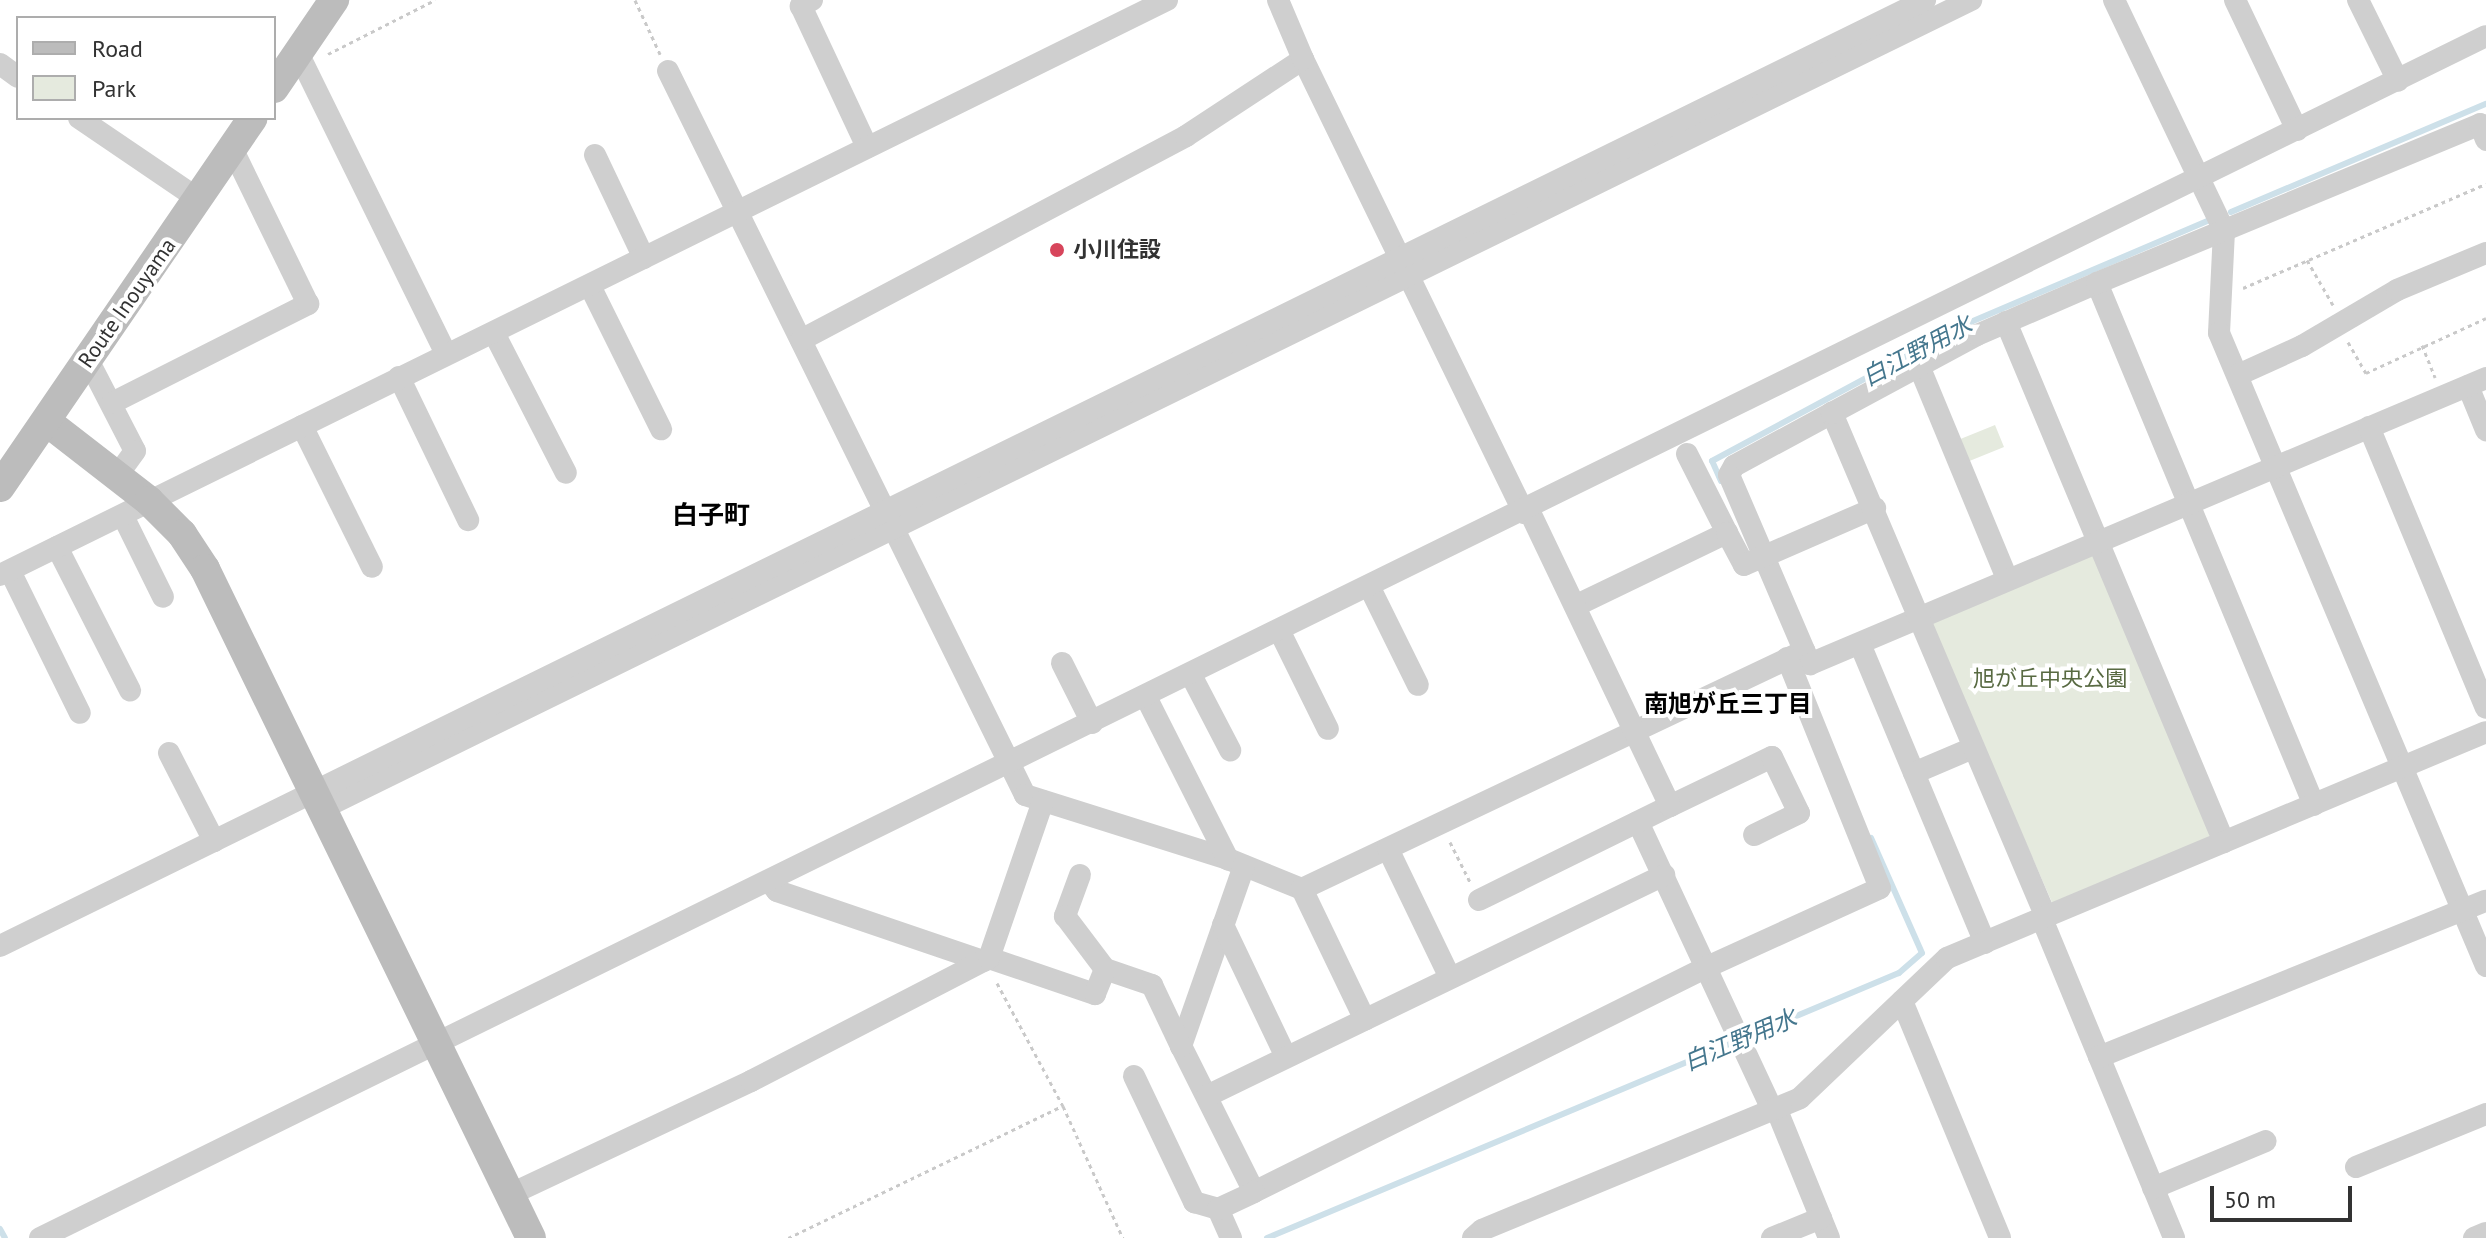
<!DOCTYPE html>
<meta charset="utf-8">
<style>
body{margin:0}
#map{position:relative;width:2486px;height:1238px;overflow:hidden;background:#fff;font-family:"PT Sans","Noto Sans JP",sans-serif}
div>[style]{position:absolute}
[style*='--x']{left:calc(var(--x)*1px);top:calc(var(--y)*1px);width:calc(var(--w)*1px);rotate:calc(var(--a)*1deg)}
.green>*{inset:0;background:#e5eade}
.stream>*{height:6px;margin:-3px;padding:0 3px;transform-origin:3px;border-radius:3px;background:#cde0e9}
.path>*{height:3px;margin-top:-1.5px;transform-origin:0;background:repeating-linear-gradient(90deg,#c9c9c9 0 4px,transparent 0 8px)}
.street>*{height:22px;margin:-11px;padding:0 11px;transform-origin:11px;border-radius:11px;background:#cfcfcf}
.secondary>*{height:30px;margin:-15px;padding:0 15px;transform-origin:15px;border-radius:15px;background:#bcbcbc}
.dots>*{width:22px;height:22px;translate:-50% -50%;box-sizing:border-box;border:4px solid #fff;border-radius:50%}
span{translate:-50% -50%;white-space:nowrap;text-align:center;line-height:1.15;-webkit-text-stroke:8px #fff;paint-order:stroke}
.poi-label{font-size:22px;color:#323232;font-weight:700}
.left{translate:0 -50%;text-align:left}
.street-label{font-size:22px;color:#323232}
.park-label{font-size:22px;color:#586a42}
.water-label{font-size:24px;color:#45778e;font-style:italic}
.neighbourhood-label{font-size:24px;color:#000;font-weight:700}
.quarter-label{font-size:26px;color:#000;font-weight:700}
.legend{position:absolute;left:16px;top:16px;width:260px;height:104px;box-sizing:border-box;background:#fff;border:2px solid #adadad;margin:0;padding:10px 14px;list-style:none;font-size:24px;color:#323232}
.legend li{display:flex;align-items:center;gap:16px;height:40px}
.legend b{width:40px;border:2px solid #adadad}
.scale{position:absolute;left:2210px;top:1186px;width:142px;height:36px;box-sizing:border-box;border:4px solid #323232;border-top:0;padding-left:10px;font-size:24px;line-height:28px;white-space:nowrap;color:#323232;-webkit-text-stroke:6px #fff;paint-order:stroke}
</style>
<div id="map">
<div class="green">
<div style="clip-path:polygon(1995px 425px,2004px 447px,1967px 462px,1958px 440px)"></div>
<div style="clip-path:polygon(2088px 553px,2097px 555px,2212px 831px,2205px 843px,2054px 907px,1931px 626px,1938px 616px)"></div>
</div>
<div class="stream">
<div style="--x:2231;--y:212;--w:277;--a:-23"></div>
<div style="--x:1721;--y:481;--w:22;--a:-114"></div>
<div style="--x:1712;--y:461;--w:289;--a:-28.3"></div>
<div style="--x:1966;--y:324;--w:263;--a:-23.1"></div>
<div style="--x:0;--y:1229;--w:10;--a:61"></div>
<div style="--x:1267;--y:1238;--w:685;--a:-22.75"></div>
<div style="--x:1899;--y:973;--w:30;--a:-41"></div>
<div style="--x:1922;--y:953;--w:126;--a:-113.9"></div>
</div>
<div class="path">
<div style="--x:635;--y:0;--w:60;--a:65.2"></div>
<div style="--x:328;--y:54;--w:120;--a:-26.8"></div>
<div style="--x:2307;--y:260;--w:52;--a:60"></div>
<div style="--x:2243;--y:288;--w:264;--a:-23.2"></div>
<div style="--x:2348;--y:342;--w:36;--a:60"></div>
<div style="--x:2366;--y:373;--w:132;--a:-24.6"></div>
<div style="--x:2422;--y:345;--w:35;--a:68"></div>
<div style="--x:1450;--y:842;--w:45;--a:63.4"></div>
<div style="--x:997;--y:983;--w:140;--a:61.8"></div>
<div style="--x:1063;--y:1106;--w:145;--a:65.6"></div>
<div style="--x:788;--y:1238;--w:304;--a:-25.7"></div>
</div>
<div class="street">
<div style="--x:812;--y:0;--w:13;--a:151"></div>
<div style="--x:801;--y:6;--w:156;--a:64.9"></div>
<div style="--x:2114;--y:0;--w:256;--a:64.5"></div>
<div style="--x:2224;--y:231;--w:102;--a:92.8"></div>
<div style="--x:2219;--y:333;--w:687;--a:67.13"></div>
<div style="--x:2235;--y:0;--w:144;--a:64.5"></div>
<div style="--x:2358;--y:0;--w:90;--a:63.7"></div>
<div style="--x:298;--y:53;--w:335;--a:63.8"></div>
<div style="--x:1303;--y:59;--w:505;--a:64.04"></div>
<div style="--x:0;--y:64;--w:22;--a:36"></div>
<div style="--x:668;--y:71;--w:807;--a:63.75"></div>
<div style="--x:1025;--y:795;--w:213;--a:17.5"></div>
<div style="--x:1228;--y:859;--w:80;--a:22.1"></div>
<div style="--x:1302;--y:889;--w:556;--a:-25.37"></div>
<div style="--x:79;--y:118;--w:144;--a:34.2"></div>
<div style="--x:595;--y:155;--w:114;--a:64.6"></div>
<div style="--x:2097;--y:283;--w:565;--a:67.43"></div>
<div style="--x:590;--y:286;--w:160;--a:63.6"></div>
<div style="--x:2006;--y:322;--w:564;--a:67.26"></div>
<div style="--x:494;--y:333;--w:157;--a:62.8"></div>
<div style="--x:801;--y:340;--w:436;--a:-27.9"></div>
<div style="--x:1186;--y:136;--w:140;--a:-33.3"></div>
<div style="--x:1303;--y:59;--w:64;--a:-113"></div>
<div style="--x:88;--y:360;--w:102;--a:62.7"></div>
<div style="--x:135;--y:451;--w:29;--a:126"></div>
<div style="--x:1919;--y:366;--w:230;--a:67.5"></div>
<div style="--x:2238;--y:375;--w:70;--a:-24.4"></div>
<div style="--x:2302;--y:346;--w:110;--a:-30.5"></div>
<div style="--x:2397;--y:290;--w:96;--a:-22.6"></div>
<div style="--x:399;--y:377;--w:159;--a:64.2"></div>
<div style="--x:2468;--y:386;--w:48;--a:67.8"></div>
<div style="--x:112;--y:403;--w:220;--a:-26.8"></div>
<div style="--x:308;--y:304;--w:174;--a:-116"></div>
<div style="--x:1832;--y:413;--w:111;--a:151.6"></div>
<div style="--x:1734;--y:466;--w:10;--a:119"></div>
<div style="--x:1729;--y:475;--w:206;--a:66.8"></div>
<div style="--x:1810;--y:664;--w:734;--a:-22.93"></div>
<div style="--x:302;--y:426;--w:157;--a:63.6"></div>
<div style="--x:2369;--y:427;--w:304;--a:67.4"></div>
<div style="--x:1687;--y:454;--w:89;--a:63.1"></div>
<div style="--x:123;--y:516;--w:90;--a:63.7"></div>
<div style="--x:57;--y:547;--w:161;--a:63"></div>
<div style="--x:10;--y:571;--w:158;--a:63.8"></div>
<div style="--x:0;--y:575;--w:1301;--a:-26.23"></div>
<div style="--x:1370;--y:588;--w:108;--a:63.7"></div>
<div style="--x:1575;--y:606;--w:169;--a:-25.7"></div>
<div style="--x:1727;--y:533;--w:36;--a:62"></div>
<div style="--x:1744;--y:565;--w:143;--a:-23.5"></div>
<div style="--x:1280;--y:632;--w:108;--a:63.7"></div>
<div style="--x:1860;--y:644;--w:324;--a:67.3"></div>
<div style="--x:1062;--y:663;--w:67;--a:63.4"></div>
<div style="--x:1191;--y:675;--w:85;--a:62.5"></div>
<div style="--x:1146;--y:697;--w:182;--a:63.2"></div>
<div style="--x:169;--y:753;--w:99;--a:62.9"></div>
<div style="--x:1914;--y:773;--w:64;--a:-23"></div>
<div style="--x:1670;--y:806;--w:113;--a:-25.7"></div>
<div style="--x:1772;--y:757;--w:62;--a:64.3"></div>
<div style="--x:1799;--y:813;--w:50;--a:153.9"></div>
<div style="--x:321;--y:809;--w:1838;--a:-26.12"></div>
<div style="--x:1638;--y:822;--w:317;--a:65"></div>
<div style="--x:1388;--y:849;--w:143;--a:64.3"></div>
<div style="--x:1244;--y:866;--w:191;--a:109.3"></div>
<div style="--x:1181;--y:1046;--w:163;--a:63.4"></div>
<div style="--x:1254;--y:1192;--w:506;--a:-26.41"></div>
<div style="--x:1707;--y:967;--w:190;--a:-24.5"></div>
<div style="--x:1880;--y:888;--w:248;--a:-112"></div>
<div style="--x:1080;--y:875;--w:44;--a:110.1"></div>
<div style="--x:1065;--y:916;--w:66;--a:53"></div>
<div style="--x:1105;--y:969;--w:50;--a:18.8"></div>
<div style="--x:1152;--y:985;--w:68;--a:64.6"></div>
<div style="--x:770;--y:882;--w:11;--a:52"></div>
<div style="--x:777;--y:891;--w:218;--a:18.8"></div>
<div style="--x:1302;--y:889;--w:145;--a:64.3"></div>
<div style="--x:1479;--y:900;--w:213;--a:-26.2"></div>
<div style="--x:1670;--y:806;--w:327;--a:-115.5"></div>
<div style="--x:2046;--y:917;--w:548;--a:-113.01"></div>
<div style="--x:1832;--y:413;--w:165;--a:-28.3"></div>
<div style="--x:1977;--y:335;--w:131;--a:-23.4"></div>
<div style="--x:2097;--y:283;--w:415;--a:-22.5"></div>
<div style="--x:2480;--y:124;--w:17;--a:69"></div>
<div style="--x:2042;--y:919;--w:345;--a:67.5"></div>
<div style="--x:1223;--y:925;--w:146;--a:64.5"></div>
<div style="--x:0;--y:946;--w:2145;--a:-26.17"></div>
<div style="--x:989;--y:958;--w:112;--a:18.8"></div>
<div style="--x:1095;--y:994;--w:27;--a:-68"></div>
<div style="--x:1902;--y:1001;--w:256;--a:67.5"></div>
<div style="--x:2099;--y:1057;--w:417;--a:-22"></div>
<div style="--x:1134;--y:1076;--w:140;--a:64.5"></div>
<div style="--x:1194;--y:1202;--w:25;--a:16"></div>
<div style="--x:1207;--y:1096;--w:508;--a:-25.81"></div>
<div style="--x:1776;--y:1108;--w:140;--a:67.8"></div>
<div style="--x:2356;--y:1167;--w:140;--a:-22.2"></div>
<div style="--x:2153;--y:1188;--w:122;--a:-22.6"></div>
<div style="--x:509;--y:1195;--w:268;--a:-25.2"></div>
<div style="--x:751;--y:1081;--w:268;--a:-27.3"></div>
<div style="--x:989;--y:958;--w:166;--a:-71"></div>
<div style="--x:40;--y:1238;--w:2725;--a:-26.17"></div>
<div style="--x:1231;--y:1238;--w:32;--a:-114"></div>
<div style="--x:1218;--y:1209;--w:40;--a:-25"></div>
<div style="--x:1473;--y:1238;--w:12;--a:-42"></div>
<div style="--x:1482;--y:1230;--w:344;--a:-22.5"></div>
<div style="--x:1800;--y:1098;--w:203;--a:-43.6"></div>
<div style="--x:1947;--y:958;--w:584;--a:-22.75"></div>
<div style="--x:1772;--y:1238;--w:53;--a:-22.2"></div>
<div style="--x:2474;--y:1238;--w:13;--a:-23"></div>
</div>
<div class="secondary">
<div style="--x:274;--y:88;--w:107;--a:-55.7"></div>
<div style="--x:46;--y:421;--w:130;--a:37.8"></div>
<div style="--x:149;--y:501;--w:47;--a:45"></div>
<div style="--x:182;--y:534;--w:42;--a:56.7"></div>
<div style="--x:205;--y:569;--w:744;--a:64.02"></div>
<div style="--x:0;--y:487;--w:447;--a:-55.6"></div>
</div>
<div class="dots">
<div style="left:1057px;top:250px;background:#d7455b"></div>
</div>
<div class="poi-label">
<span class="left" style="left:1073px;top:250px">小川住設</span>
</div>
<div class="street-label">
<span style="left:127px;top:303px;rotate:-55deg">Route Inouyama</span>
</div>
<div class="park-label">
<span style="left:2050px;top:679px">旭が丘中央公園</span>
</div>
<div class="water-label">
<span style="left:1917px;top:351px;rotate:-28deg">白江野用水</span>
<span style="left:1740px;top:1040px;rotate:-23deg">白江野用水</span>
</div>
<div class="neighbourhood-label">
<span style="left:1728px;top:704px">南旭が丘三丁目</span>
</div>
<div class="quarter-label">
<span style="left:711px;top:515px">白子町</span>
</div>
<ul class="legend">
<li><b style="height:10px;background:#bcbcbc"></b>Road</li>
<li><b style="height:22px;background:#e5eade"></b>Park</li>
</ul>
<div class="scale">50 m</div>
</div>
